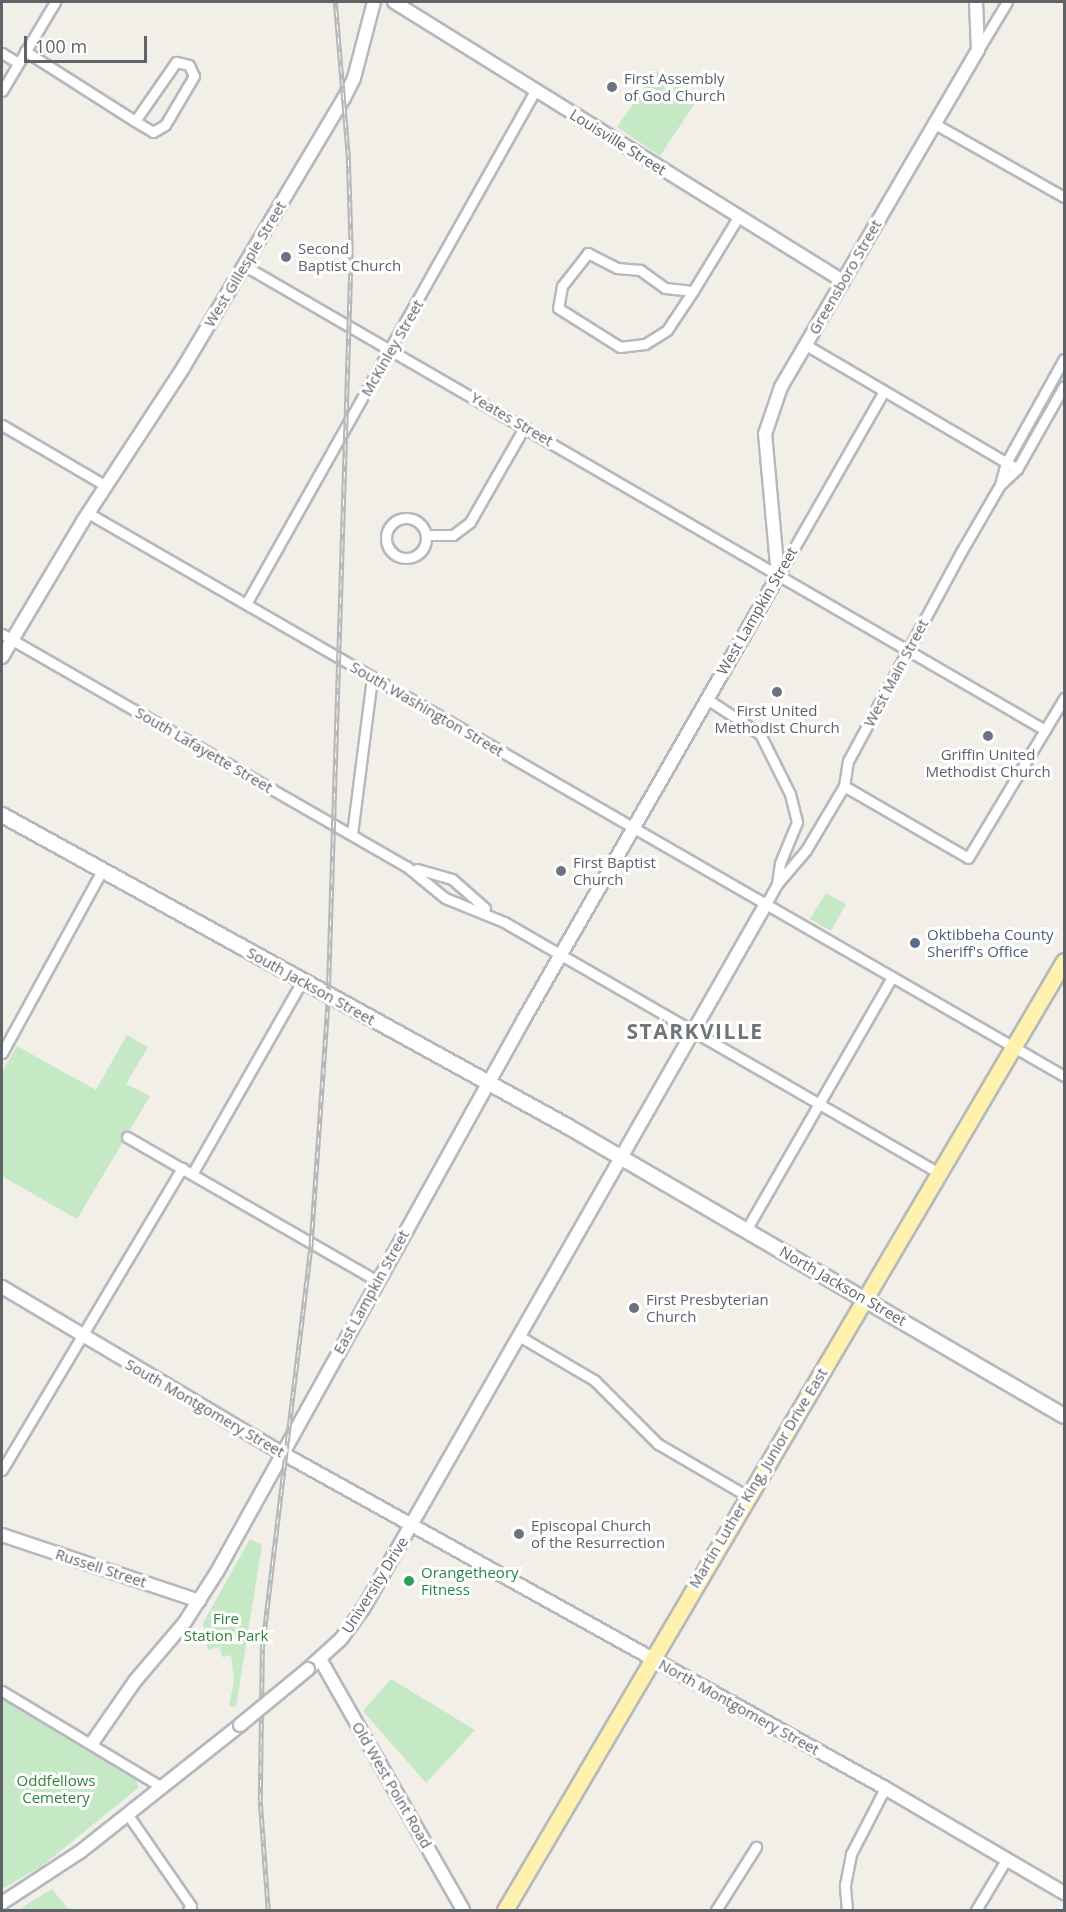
<!DOCTYPE html>
<style>
body{margin:0}
#map{position:relative;width:1066px;height:1912px;overflow:hidden;background:#f1efe8;font-family:"Open Sans",sans-serif}
div>[style]{position:absolute}
[style*='--x']{left:calc(var(--x)*1px);top:calc(var(--y)*1px);width:calc(var(--w)*1px);rotate:calc(var(--a)*1deg)}
.green>*{inset:0;background:#c5e8c5}
.roads{filter:drop-shadow(2px 0 #b5b8bc) drop-shadow(-2px 0 #b5b8bc) drop-shadow(0 2px #b5b8bc) drop-shadow(0 -2px #b5b8bc)}
.minor>*{height:9px;margin:-4.5px;padding:0 4.5px;transform-origin:4.5px;border-radius:4.5px;background:#fff}
.minor>.ring{margin:-4.5px;padding:0;box-sizing:content-box;background:none;border:9px solid #fff;border-radius:50%}
.tertiary>*{height:12px;margin:-6px;padding:0 6px;transform-origin:6px;border-radius:6px;background:#fff}
.secondary>*{height:14px;margin:-7px;padding:0 7px;transform-origin:7px;border-radius:7px;background:#fff}
.primary>*{height:15px;margin:-7.5px;padding:0 7.5px;transform-origin:7.5px;border-radius:7.5px;background:#fff2af}
.rail>*{height:4.5px;margin-top:-2.25px;transform-origin:0;background:repeating-linear-gradient(90deg,#fff 0 7px,#b6b7b8 0 14px);box-sizing:border-box;border-block:2px solid #b6b7b8}
.bridges{filter:drop-shadow(2px 0 #b5b8bc) drop-shadow(-2px 0 #b5b8bc) drop-shadow(0 2px #b5b8bc) drop-shadow(0 -2px #b5b8bc)}
.tertiary-bridge>*{height:12px;margin:-6px;padding:0 6px;transform-origin:6px;border-radius:6px;background:#fff}
.dots>*{width:16px;height:16px;translate:-50% -50%;box-sizing:border-box;border:3px solid #fff;border-radius:50%}
span{translate:-50% -50%;white-space:nowrap;text-align:center;line-height:1.15;-webkit-text-stroke:6px #fff;paint-order:stroke}
.worship-label{font-size:15px;color:#5b616d}
.left{translate:0 -50%;text-align:left}
.street-label{font-size:15px;color:#5f6368}
.service-label{font-size:15px;color:#4e5e75}
.leisure-label{font-size:15px;color:#27864d}
.park-label{font-size:15px;color:#348238}
.district-label{font-size:21px;color:#70757a;font-weight:700;letter-spacing:1.5px}
.frame{position:absolute;inset:0;border:3px solid #5f6368;pointer-events:none}
.scale{position:absolute;left:24px;top:36px;width:123px;height:27px;box-sizing:border-box;border:3px solid #5f6368;border-top:0;padding-left:8px;font-size:18px;line-height:21px;white-space:nowrap;color:#5f6368;-webkit-text-stroke:4px #fff;paint-order:stroke}
</style>
<div id="map">
<div class="green">
<div style="clip-path:polygon(656px 71px,697px 100px,660px 156px,617px 127px)"></div>
<div style="clip-path:polygon(826px 893px,846px 904px,831px 931px,810px 919px)"></div>
<div style="clip-path:polygon(127px 1035px,148px 1047px,126px 1084px,150px 1096px,77px 1219px,2px 1176px,2px 1072px,17px 1046px,96px 1090px)"></div>
<div style="clip-path:polygon(250px 1539px,262px 1545px,236px 1707px,229px 1706px,234px 1681px,231px 1655px,222px 1657px,220px 1647px,208px 1650px,203px 1623px)"></div>
<div style="clip-path:polygon(391px 1679px,475px 1730px,426px 1783px,363px 1711px)"></div>
<div style="clip-path:polygon(2px 1695px,136px 1773px,138px 1788px,42px 1866px,2px 1889px)"></div>
<div style="clip-path:polygon(52px 1889px,69px 1910px,18px 1910px)"></div>
</div>
<div class="roads">
<div class="minor">
<div style="--x:978;--y:50;--w:56;--a:-58.9"></div>
<div style="--x:25;--y:51;--w:130;--a:32.5"></div>
<div style="--x:2;--y:53;--w:19;--a:32"></div>
<div style="--x:176;--y:62;--w:13;--a:13"></div>
<div style="--x:189;--y:65;--w:12;--a:66"></div>
<div style="--x:194;--y:76;--w:57;--a:120.6"></div>
<div style="--x:165;--y:125;--w:14;--a:150"></div>
<div style="--x:153;--y:132;--w:21;--a:-149"></div>
<div style="--x:135;--y:121;--w:72;--a:-55.2"></div>
<div style="--x:2;--y:91;--w:104;--a:-59.2"></div>
<div style="--x:935;--y:124;--w:148;--a:29.5"></div>
<div style="--x:245;--y:266;--w:925;--a:30.11"></div>
<div style="--x:693;--y:291;--w:28;--a:-174"></div>
<div style="--x:665;--y:288;--w:31;--a:-144"></div>
<div style="--x:640;--y:270;--w:23;--a:-175"></div>
<div style="--x:617;--y:268;--w:33;--a:-153"></div>
<div style="--x:588;--y:253;--w:42;--a:128.2"></div>
<div style="--x:562;--y:286;--w:22;--a:100"></div>
<div style="--x:558;--y:308;--w:73;--a:32.2"></div>
<div style="--x:620;--y:347;--w:25;--a:-7"></div>
<div style="--x:645;--y:344;--w:26;--a:-32"></div>
<div style="--x:667;--y:330;--w:47;--a:-56.3"></div>
<div style="--x:693;--y:291;--w:84;--a:-58.6"></div>
<div style="--x:806;--y:345;--w:245;--a:30.4"></div>
<div style="--x:2;--y:425;--w:121;--a:30.4"></div>
<div style="--x:1000;--y:485;--w:23;--a:-75"></div>
<div style="--x:1006;--y:463;--w:119;--a:-60.9"></div>
<div style="--x:88;--y:513;--w:1127;--a:29.98"></div>
<div class="ring" style="left:386px;top:518px;width:31px;height:31px"></div>
<div style="--x:426;--y:535;--w:27;--a:0"></div>
<div style="--x:453;--y:535;--w:21;--a:-37"></div>
<div style="--x:470;--y:522;--w:111;--a:-60.2"></div>
<div style="--x:778;--y:576;--w:211;--a:-60.2"></div>
<div style="--x:246;--y:604;--w:589;--a:-60.61"></div>
<div style="--x:2;--y:634;--w:466;--a:29.9"></div>
<div style="--x:406;--y:866;--w:50;--a:39.4"></div>
<div style="--x:445;--y:898;--w:64;--a:22.1"></div>
<div style="--x:504;--y:922;--w:502;--a:29.99"></div>
<div style="--x:707;--y:699;--w:64;--a:33.4"></div>
<div style="--x:760;--y:734;--w:67;--a:63.4"></div>
<div style="--x:790;--y:794;--w:29;--a:76"></div>
<div style="--x:797;--y:822;--w:44;--a:112.5"></div>
<div style="--x:780;--y:863;--w:21;--a:98"></div>
<div style="--x:844;--y:786;--w:143;--a:30.1"></div>
<div style="--x:968;--y:858;--w:187;--a:-59"></div>
<div style="--x:352;--y:834;--w:158;--a:-82.7"></div>
<div style="--x:417;--y:869;--w:36;--a:16"></div>
<div style="--x:452;--y:879;--w:44;--a:41.3"></div>
<div style="--x:766;--y:904;--w:23;--a:-61"></div>
<div style="--x:777;--y:884;--w:45;--a:-49.5"></div>
<div style="--x:806;--y:850;--w:74;--a:-59.3"></div>
<div style="--x:844;--y:786;--w:25;--a:-81"></div>
<div style="--x:848;--y:761;--w:238;--a:-61.6"></div>
<div style="--x:961;--y:552;--w:78;--a:-59.8"></div>
<div style="--x:1000;--y:485;--w:23;--a:-43"></div>
<div style="--x:1017;--y:469;--w:95;--a:-60.5"></div>
<div style="--x:2;--y:1053;--w:206;--a:-61.3"></div>
<div style="--x:127;--y:1137;--w:289;--a:29.9"></div>
<div style="--x:192;--y:1174;--w:222;--a:-60.3"></div>
<div style="--x:746;--y:1230;--w:292;--a:-60"></div>
<div style="--x:519;--y:1336;--w:87;--a:30.4"></div>
<div style="--x:594;--y:1380;--w:91;--a:45"></div>
<div style="--x:658;--y:1444;--w:103;--a:30.3"></div>
<div style="--x:2;--y:1470;--w:352;--a:-59.2"></div>
<div style="--x:2;--y:1691;--w:187;--a:31"></div>
<div style="--x:128;--y:1815;--w:111;--a:55.3"></div>
<div style="--x:191;--y:1906;--w:5;--a:127"></div>
<div style="--x:716;--y:1910;--w:75;--a:-57.6"></div>
<div style="--x:847;--y:1910;--w:25;--a:-95"></div>
<div style="--x:845;--y:1885;--w:32;--a:-79"></div>
<div style="--x:851;--y:1854;--w:74;--a:-62.7"></div>
<div style="--x:976;--y:1910;--w:58;--a:-59"></div>
</div>
<div class="tertiary">
<div style="--x:394;--y:2;--w:529;--a:31.86"></div>
<div style="--x:2;--y:657;--w:158;--a:-59.2"></div>
<div style="--x:83;--y:521;--w:183;--a:-56.8"></div>
<div style="--x:183;--y:368;--w:314;--a:-59.2"></div>
<div style="--x:344;--y:98;--w:22;--a:-63"></div>
<div style="--x:354;--y:78;--w:79;--a:-75.3"></div>
<div style="--x:2;--y:1287;--w:315;--a:30.7"></div>
<div style="--x:273;--y:1448;--w:700;--a:29.05"></div>
<div style="--x:885;--y:1788;--w:208;--a:30.4"></div>
<div style="--x:2;--y:1535;--w:208;--a:18.5"></div>
<div style="--x:320;--y:1659;--w:289;--a:60.3"></div>
<div style="--x:308;--y:1669;--w:45;--a:-42.3"></div>
<div style="--x:341;--y:1639;--w:37;--a:-54"></div>
<div style="--x:363;--y:1609;--w:812;--a:-60.25"></div>
<div style="--x:92;--y:1743;--w:75;--a:-55.3"></div>
<div style="--x:135;--y:1681;--w:77;--a:-49.7"></div>
<div style="--x:185;--y:1622;--w:59;--a:-57.4"></div>
<div style="--x:217;--y:1572;--w:633;--a:-60.96"></div>
<div style="--x:524;--y:1019;--w:511;--a:-60.17"></div>
<div style="--x:778;--y:576;--w:143;--a:-95.2"></div>
<div style="--x:765;--y:434;--w:50;--a:-71.2"></div>
<div style="--x:781;--y:387;--w:390;--a:-59.7"></div>
<div style="--x:978;--y:50;--w:48;--a:-92.4"></div>
<div style="--x:2;--y:1903;--w:93;--a:-33.2"></div>
<div style="--x:80;--y:1852;--w:204;--a:-38.4"></div>
</div>
<div class="secondary">
<div style="--x:2;--y:815;--w:645;--a:28.83"></div>
<div style="--x:567;--y:1126;--w:575;--a:30.26"></div>
</div>
<div class="primary">
<div style="--x:505;--y:1910;--w:1101;--a:-59.5"></div>
</div>
</div>
<div class="rail">
<div style="--x:268;--y:1910;--w:109;--a:-94.2"></div>
<div style="--x:260;--y:1801;--w:152;--a:-89.2"></div>
<div style="--x:262;--y:1649;--w:410;--a:-83.1"></div>
<div style="--x:311;--y:1242;--w:247;--a:-86"></div>
<div style="--x:328;--y:996;--w:745;--a:-88.23"></div>
<div style="--x:351;--y:251;--w:95;--a:-91.8"></div>
<div style="--x:348;--y:156;--w:155;--a:-94.8"></div>
</div>
<div class="bridges">
<div class="tertiary-bridge">
<div style="--x:240;--y:1725;--w:88;--a:-39.5"></div>
</div>
</div>
<div class="dots">
<div style="left:612px;top:87px;background:#6b7280"></div>
<div style="left:286px;top:257px;background:#6b7280"></div>
<div style="left:777px;top:692px;background:#6b7280"></div>
<div style="left:988px;top:736px;background:#6b7280"></div>
<div style="left:561px;top:871px;background:#6b7280"></div>
<div style="left:915px;top:943px;background:#5c6f8a"></div>
<div style="left:634px;top:1308px;background:#6b7280"></div>
<div style="left:519px;top:1534px;background:#6b7280"></div>
<div style="left:409px;top:1581px;background:#2e9e5b"></div>
</div>
<div class="worship-label">
<span class="left" style="left:624px;top:87px">First Assembly<br>of God Church</span>
<span class="left" style="left:298px;top:257px">Second<br>Baptist Church</span>
<span style="left:777px;top:719px">First United<br>Methodist Church</span>
<span style="left:988px;top:763px">Griffin United<br>Methodist Church</span>
<span class="left" style="left:573px;top:871px">First Baptist<br>Church</span>
<span class="left" style="left:646px;top:1308px">First Presbyterian<br>Church</span>
<span class="left" style="left:531px;top:1534px">Episcopal Church<br>of the Resurrection</span>
</div>
<div class="street-label">
<span style="left:618px;top:142px;rotate:32deg">Louisville Street</span>
<span style="left:245px;top:264px;rotate:-59deg">West Gillespie Street</span>
<span style="left:845px;top:277px;rotate:-60deg">Greensboro Street</span>
<span style="left:392px;top:348px;rotate:-60deg">McKinley Street</span>
<span style="left:512px;top:419px;rotate:30deg">Yeates Street</span>
<span style="left:757px;top:611px;rotate:-60deg">West Lampkin Street</span>
<span style="left:896px;top:673px;rotate:-62deg">West Main Street</span>
<span style="left:427px;top:709px;rotate:30deg">South Washington Street</span>
<span style="left:204px;top:750px;rotate:30deg">South Lafayette Street</span>
<span style="left:311px;top:986px;rotate:29deg">South Jackson Street</span>
<span style="left:843px;top:1286px;rotate:30deg">North Jackson Street</span>
<span style="left:371px;top:1292px;rotate:-61deg">East Lampkin Street</span>
<span style="left:205px;top:1408px;rotate:30deg">South Montgomery Street</span>
<span style="left:758px;top:1478px;rotate:-59deg">Martin Luther King, Junior Drive East</span>
<span style="left:101px;top:1568px;rotate:18deg">Russell Street</span>
<span style="left:375px;top:1585px;rotate:-58deg">University Drive</span>
<span style="left:739px;top:1707px;rotate:29deg">North Montgomery Street</span>
<span style="left:392px;top:1785px;rotate:60deg">Old West Point Road</span>
</div>
<div class="service-label">
<span class="left" style="left:927px;top:943px">Oktibbeha County<br>Sheriff's Office</span>
</div>
<div class="leisure-label">
<span class="left" style="left:421px;top:1581px">Orangetheory<br>Fitness</span>
</div>
<div class="park-label">
<span style="left:226px;top:1627px">Fire<br>Station Park</span>
<span style="left:56px;top:1789px">Oddfellows<br>Cemetery</span>
</div>
<div class="district-label">
<span style="left:695px;top:1031px">STARKVILLE</span>
</div>
<div class="frame"></div>
<div class="scale">100 m</div>
</div>
